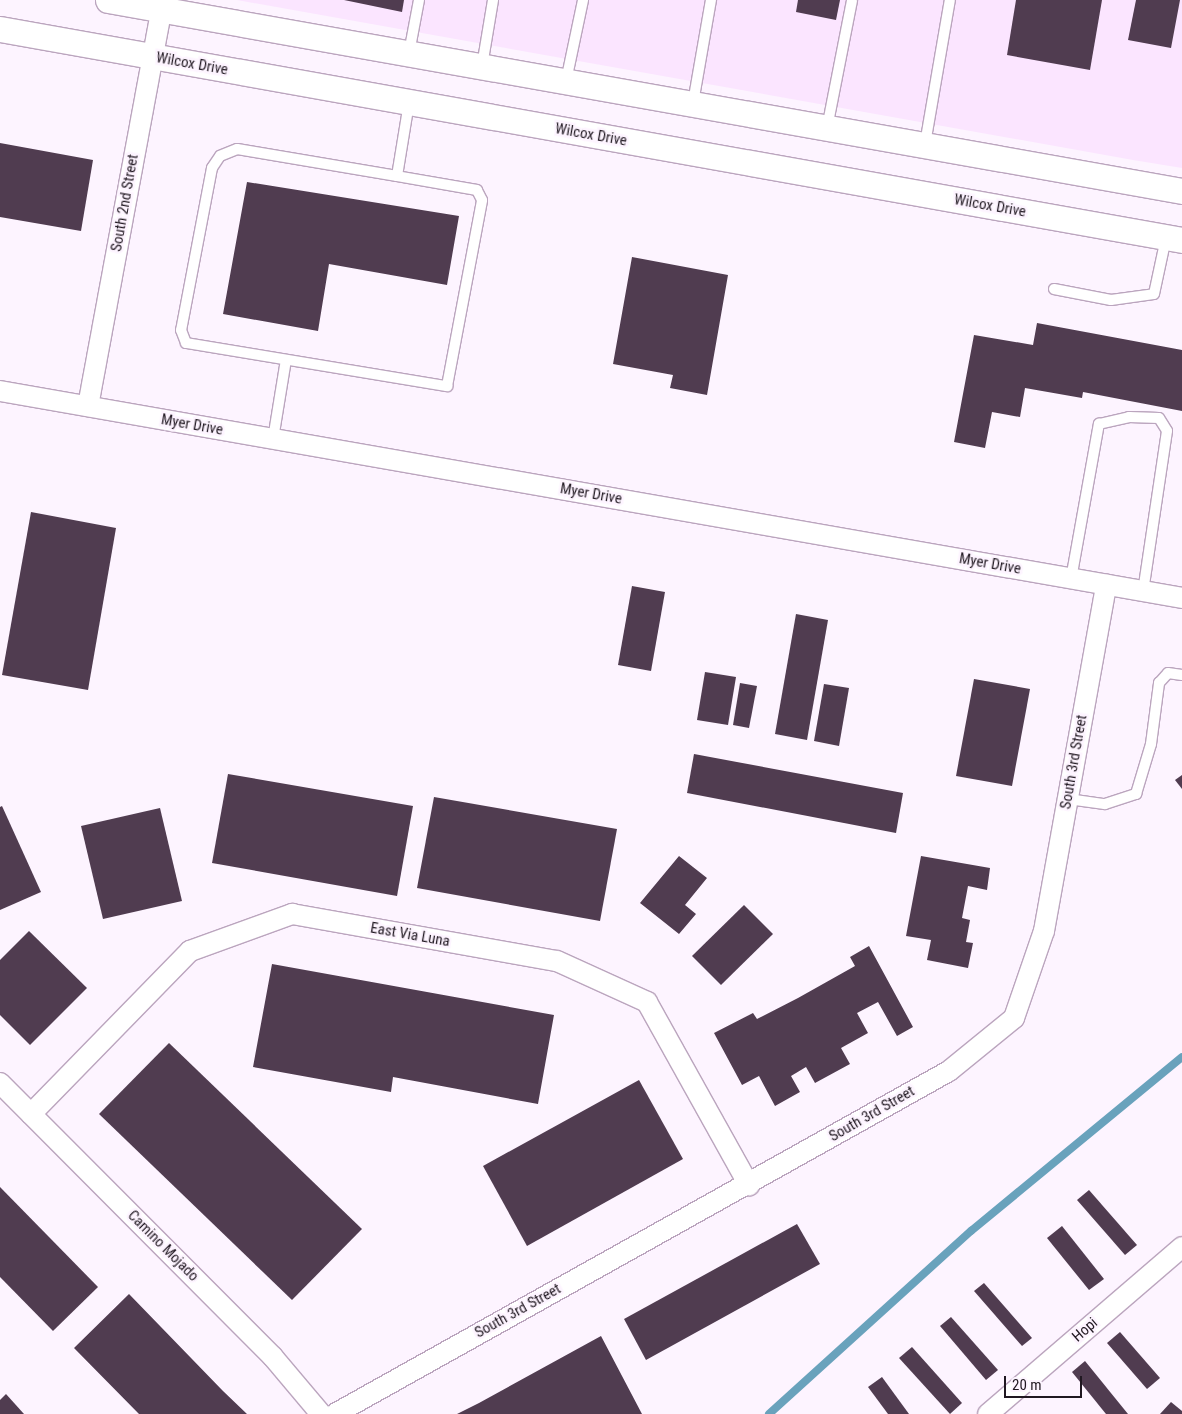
<!DOCTYPE html>
<style>
body{margin:0}
#map{position:relative;width:1182px;height:1414px;overflow:hidden;background:#fdf4ff;font-family:"Roboto Condensed",sans-serif}
div>[style]{position:absolute}
[style*='--x']{left:calc(var(--x)*1px);top:calc(var(--y)*1px);width:calc(var(--w)*1px);rotate:calc(var(--a)*1deg)}
.built>*{inset:0;background:#fbe5ff}
.stream>*{height:8px;margin:-4px;padding:0 4px;transform-origin:4px;border-radius:4px;background:#69a2bc}
.building>*{inset:0;background:#503c50}
.roads{filter:drop-shadow(1px 0 #bba5be) drop-shadow(-1px 0 #bba5be) drop-shadow(0 1px #bba5be) drop-shadow(0 -1px #bba5be)}
.service>*{height:10px;margin:-5px;padding:0 5px;transform-origin:5px;border-radius:5px;background:#fff}
.minor>*{height:20px;margin:-10px;padding:0 10px;transform-origin:10px;border-radius:10px;background:#fff}
.tertiary>*{height:25px;margin:-12.5px;padding:0 12.5px;transform-origin:12.5px;border-radius:12.5px;background:#fff}
span{translate:-50% -50%;white-space:nowrap;text-align:center;line-height:1.15;-webkit-text-stroke:5px #fdf4ff;paint-order:stroke}
.street-label{font-size:15px;color:#201821}
.scale{position:absolute;left:1004px;top:1376px;width:78px;height:22px;box-sizing:border-box;border:2px solid #201821;border-top:0;padding-left:6px;font-size:15px;line-height:18px;white-space:nowrap;color:#201821;-webkit-text-stroke:4px #fdf4ff;paint-order:stroke}
</style>
<div id="map">
<div class="built">
<div style="clip-path:polygon(237px 0,1182px 0,1182px 168px,1133px 160px)"></div>
</div>
<div class="stream">
<div style="--x:769;--y:1414;--w:273;--a:-42.2"></div>
<div style="--x:971;--y:1231;--w:273;--a:-39.5"></div>
</div>
<div class="building">
<div style="clip-path:polygon(344px 0,404px 0,402px 12px)"></div>
<div style="clip-path:polygon(798px 0,840px 0,836px 20px,796px 12px)"></div>
<div style="clip-path:polygon(1016px 0,1102px 0,1090px 70px,1007px 55px)"></div>
<div style="clip-path:polygon(1136px 0,1180px 0,1171px 48px,1128px 40px)"></div>
<div style="clip-path:polygon(0 143px,93px 160px,81px 231px,0 217px)"></div>
<div style="clip-path:polygon(247px 182px,459px 216px,447px 285px,329px 264px,318px 331px,223px 314px)"></div>
<div style="clip-path:polygon(632px 257px,728px 275px,707px 395px,670px 388px,673px 375px,613px 364px)"></div>
<div style="clip-path:polygon(1037px 323px,1182px 350px,1182px 411px,1083px 392px,1082px 398px,1025px 388px,1020px 417px,992px 412px,985px 448px,954px 442px,974px 335px,1033px 345px)"></div>
<div style="clip-path:polygon(31px 512px,116px 528px,88px 690px,2px 675px)"></div>
<div style="clip-path:polygon(632px 586px,665px 592px,651px 671px,618px 665px)"></div>
<div style="clip-path:polygon(796px 614px,828px 620px,807px 740px,775px 734px)"></div>
<div style="clip-path:polygon(705px 672px,736px 677px,728px 725px,697px 720px)"></div>
<div style="clip-path:polygon(974px 679px,1030px 689px,1012px 786px,956px 776px)"></div>
<div style="clip-path:polygon(740px 683px,757px 686px,749px 728px,733px 725px)"></div>
<div style="clip-path:polygon(824px 684px,849px 688px,839px 746px,814px 741px)"></div>
<div style="clip-path:polygon(694px 754px,903px 793px,896px 833px,687px 793px)"></div>
<div style="clip-path:polygon(228px 774px,413px 806px,397px 896px,212px 863px)"></div>
<div style="clip-path:polygon(1182px 775px,1182px 789px,1175px 780px)"></div>
<div style="clip-path:polygon(434px 797px,617px 829px,600px 921px,417px 888px)"></div>
<div style="clip-path:polygon(2px 806px,41px 892px,0 910px,0 807px)"></div>
<div style="clip-path:polygon(160px 808px,182px 901px,103px 919px,81px 826px)"></div>
<div style="clip-path:polygon(679px 856px,707px 878px,685px 905px,696px 914px,679px 934px,640px 903px)"></div>
<div style="clip-path:polygon(921px 856px,990px 868px,987px 890px,968px 886px,962px 918px,970px 920px,966px 942px,973px 943px,968px 968px,927px 960px,931px 940px,906px 936px)"></div>
<div style="clip-path:polygon(744px 905px,773px 934px,721px 985px,692px 956px)"></div>
<div style="clip-path:polygon(29px 931px,87px 988px,30px 1045px,0 1015px,0 960px)"></div>
<div style="clip-path:polygon(869px 946px,913px 1027px,897px 1036px,878px 1002px,857px 1013px,868px 1033px,841px 1048px,850px 1064px,815px 1083px,806px 1067px,791px 1076px,800px 1092px,775px 1106px,759px 1076px,742px 1085px,714px 1033px,753px 1013px,757px 1019px,798px 998px,855px 966px,850px 957px)"></div>
<div style="clip-path:polygon(272px 964px,554px 1015px,538px 1104px,393px 1077px,391px 1092px,253px 1067px)"></div>
<div style="clip-path:polygon(169px 1043px,362px 1229px,292px 1300px,99px 1114px)"></div>
<div style="clip-path:polygon(639px 1080px,683px 1159px,527px 1246px,483px 1166px)"></div>
<div style="clip-path:polygon(0 1187px,98px 1287px,53px 1331px,0 1277px)"></div>
<div style="clip-path:polygon(1089px 1190px,1137px 1245px,1125px 1255px,1077px 1200px)"></div>
<div style="clip-path:polygon(797px 1224px,820px 1264px,646px 1360px,624px 1319px)"></div>
<div style="clip-path:polygon(1062px 1226px,1104px 1279px,1089px 1290px,1047px 1238px)"></div>
<div style="clip-path:polygon(984px 1283px,1032px 1338px,1022px 1346px,974px 1291px)"></div>
<div style="clip-path:polygon(129px 1294px,223px 1391px,247px 1414px,139px 1414px,74px 1348px)"></div>
<div style="clip-path:polygon(951px 1317px,998px 1370px,986px 1380px,940px 1326px)"></div>
<div style="clip-path:polygon(1120px 1332px,1160px 1378px,1147px 1389px,1107px 1343px)"></div>
<div style="clip-path:polygon(601px 1336px,642px 1414px,457px 1414px,479px 1403px)"></div>
<div style="clip-path:polygon(912px 1347px,962px 1403px,950px 1414px,899px 1358px)"></div>
<div style="clip-path:polygon(1085px 1361px,1128px 1414px,1106px 1414px,1072px 1372px)"></div>
<div style="clip-path:polygon(882px 1377px,909px 1414px,888px 1414px,868px 1387px)"></div>
<div style="clip-path:polygon(6px 1394px,24px 1414px,0 1414px,0 1400px)"></div>
<div style="clip-path:polygon(1171px 1402px,1182px 1411px,1182px 1414px,1160px 1414px)"></div>
</div>
<div class="roads">
<div class="service">
<div style="--x:409;--y:53;--w:54;--a:-79.3"></div>
<div style="--x:482;--y:66;--w:67;--a:-80.5"></div>
<div style="--x:566;--y:81;--w:83;--a:-78.1"></div>
<div style="--x:693;--y:103;--w:105;--a:-80.1"></div>
<div style="--x:827;--y:128;--w:130;--a:-78.9"></div>
<div style="--x:925;--y:144;--w:146;--a:-80.2"></div>
<div style="--x:397;--y:176;--w:162;--a:-170.4"></div>
<div style="--x:237;--y:149;--w:18;--a:158"></div>
<div style="--x:220;--y:156;--w:14;--a:124"></div>
<div style="--x:212;--y:168;--w:165;--a:100.8"></div>
<div style="--x:181;--y:330;--w:14;--a:69"></div>
<div style="--x:186;--y:343;--w:265;--a:9.4"></div>
<div style="--x:447;--y:386;--w:189;--a:-79.3"></div>
<div style="--x:482;--y:200;--w:11;--a:-117"></div>
<div style="--x:477;--y:190;--w:81;--a:-170.1"></div>
<div style="--x:397;--y:176;--w:74;--a:-80.7"></div>
<div style="--x:1054;--y:289;--w:58;--a:10.9"></div>
<div style="--x:1111;--y:300;--w:43;--a:-7.9"></div>
<div style="--x:1154;--y:294;--w:57;--a:-77.9"></div>
<div style="--x:273;--y:439;--w:80;--a:-80.7"></div>
<div style="--x:1071;--y:579;--w:158;--a:-79.8"></div>
<div style="--x:1099;--y:424;--w:31;--a:-13"></div>
<div style="--x:1129;--y:417;--w:30;--a:2"></div>
<div style="--x:1159;--y:418;--w:15;--a:58"></div>
<div style="--x:1167;--y:431;--w:162;--a:98.5"></div>
<div style="--x:1068;--y:799;--w:37;--a:8"></div>
<div style="--x:1105;--y:804;--w:33;--a:-18"></div>
<div style="--x:1136;--y:794;--w:52;--a:-73.3"></div>
<div style="--x:1151;--y:744;--w:62;--a:-82.5"></div>
<div style="--x:1159;--y:683;--w:13;--a:-48"></div>
<div style="--x:1168;--y:673;--w:14;--a:8"></div>
</div>
<div class="minor">
<div style="--x:0;--y:391;--w:1200;--a:9.93"></div>
<div style="--x:88;--y:406;--w:413;--a:-79.5"></div>
<div style="--x:0;--y:1083;--w:387;--a:45.1"></div>
<div style="--x:273;--y:1357;--w:75;--a:49.9"></div>
<div style="--x:31;--y:1114;--w:228;--a:-45.7"></div>
<div style="--x:190;--y:951;--w:109;--a:-19.9"></div>
<div style="--x:292;--y:914;--w:269;--a:10.1"></div>
<div style="--x:557;--y:961;--w:99;--a:24.5"></div>
<div style="--x:647;--y:1002;--w:210;--a:60.9"></div>
<div style="--x:335;--y:1414;--w:703;--a:-29.19"></div>
<div style="--x:949;--y:1071;--w:84;--a:-39.2"></div>
<div style="--x:1014;--y:1018;--w:92;--a:-71"></div>
<div style="--x:1044;--y:931;--w:352;--a:-79.8"></div>
<div style="--x:988;--y:1414;--w:256;--a:-40.7"></div>
</div>
<div class="tertiary">
<div style="--x:108;--y:0;--w:1091;--a:10.08"></div>
<div style="--x:0;--y:29;--w:1201;--a:10.12"></div>
</div>
</div>
<div class="street-label">
<span style="left:192px;top:64px;rotate:10deg">Wilcox Drive</span>
<span style="left:591px;top:135px;rotate:10deg">Wilcox Drive</span>
<span style="left:125px;top:203px;rotate:-80deg">South 2nd Street</span>
<span style="left:990px;top:206px;rotate:10deg">Wilcox Drive</span>
<span style="left:192px;top:425px;rotate:10deg">Myer Drive</span>
<span style="left:591px;top:494px;rotate:10deg">Myer Drive</span>
<span style="left:990px;top:564px;rotate:10deg">Myer Drive</span>
<span style="left:1074px;top:762px;rotate:-80deg">South 3rd Street</span>
<span style="left:410px;top:935px;rotate:10deg">East Via Luna</span>
<span style="left:872px;top:1114px;rotate:-30deg">South 3rd Street</span>
<span style="left:163px;top:1246px;rotate:45deg">Camino Mojado</span>
<span style="left:518px;top:1311px;rotate:-29deg">South 3rd Street</span>
<span style="left:1085px;top:1330px;rotate:-41deg">Hopi</span>
</div>
<div class="scale">20 m</div>
</div>
